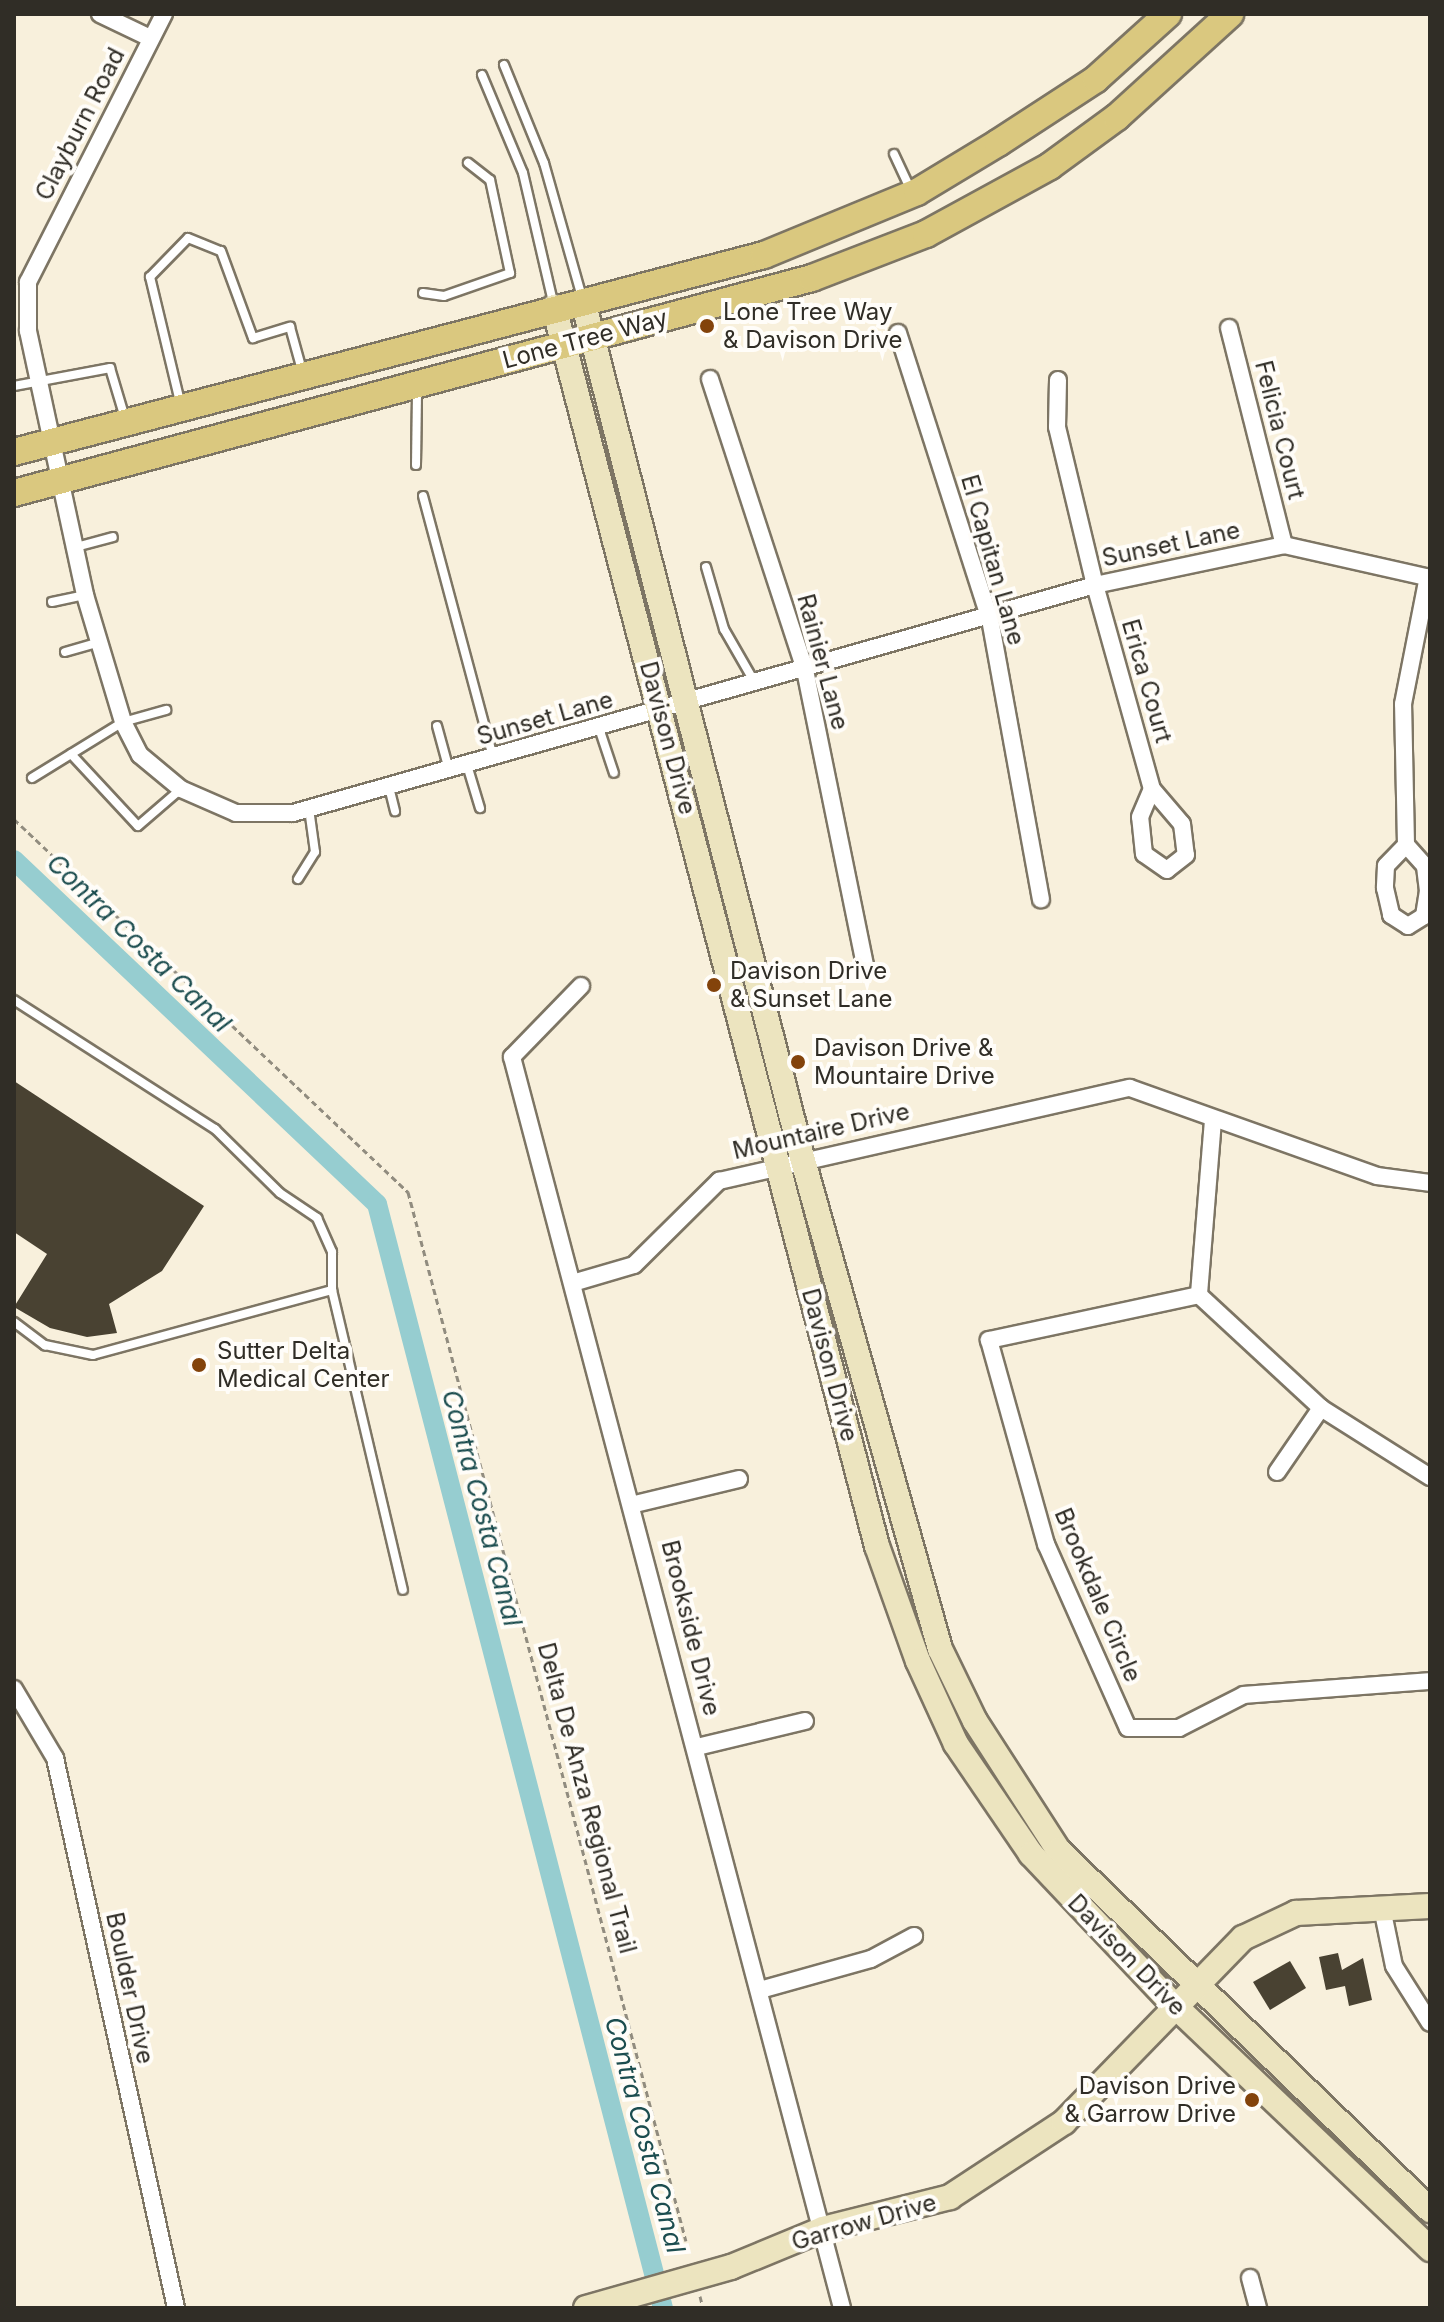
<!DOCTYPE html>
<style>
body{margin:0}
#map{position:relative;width:1444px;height:2322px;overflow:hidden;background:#f8f0dc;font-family:Inter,sans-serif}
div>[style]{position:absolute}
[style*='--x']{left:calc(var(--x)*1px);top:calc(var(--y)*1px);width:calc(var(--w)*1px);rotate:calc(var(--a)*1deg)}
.canal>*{height:20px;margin:-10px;padding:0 10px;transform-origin:10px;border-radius:10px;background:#96cdd0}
.building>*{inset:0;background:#494232}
.path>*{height:3px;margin-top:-1.5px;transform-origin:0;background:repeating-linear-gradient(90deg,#918c7f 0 6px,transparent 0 10px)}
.roads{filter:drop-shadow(2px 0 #7d7564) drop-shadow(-2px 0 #7d7564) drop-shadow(0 2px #7d7564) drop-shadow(0 -2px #7d7564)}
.lane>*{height:8px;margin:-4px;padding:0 4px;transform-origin:4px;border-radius:4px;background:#fff}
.street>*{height:16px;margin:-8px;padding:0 8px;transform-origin:8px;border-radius:8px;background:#fff}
.secondary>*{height:24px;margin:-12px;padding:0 12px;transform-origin:12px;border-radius:12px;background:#ece4bf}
.primary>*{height:26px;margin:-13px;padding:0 13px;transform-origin:13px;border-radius:13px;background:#dac87f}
.dots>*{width:22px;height:22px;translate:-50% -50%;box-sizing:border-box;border:4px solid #fffdf9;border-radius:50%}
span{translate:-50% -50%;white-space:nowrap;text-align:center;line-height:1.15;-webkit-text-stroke:8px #fffdf9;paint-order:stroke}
.street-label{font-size:24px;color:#302d26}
.poi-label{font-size:24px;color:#302d26}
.left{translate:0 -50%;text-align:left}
.right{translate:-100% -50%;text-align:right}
.water-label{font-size:26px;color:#1c4d4f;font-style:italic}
.frame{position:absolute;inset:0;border:16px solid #302d26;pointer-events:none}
</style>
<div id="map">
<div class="canal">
<div style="--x:14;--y:860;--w:500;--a:43.46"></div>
<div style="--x:377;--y:1204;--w:1140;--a:75.48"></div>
</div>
<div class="building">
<div style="clip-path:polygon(14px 1081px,204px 1206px,162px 1271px,109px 1304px,117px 1333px,87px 1337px,50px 1328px,14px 1307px,47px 1254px,14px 1232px)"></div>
<div style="clip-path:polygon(1338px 1953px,1342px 1970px,1363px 1958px,1372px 2000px,1349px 2006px,1345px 1986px,1326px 1990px,1319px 1957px)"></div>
<div style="clip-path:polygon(1290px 1961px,1306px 1988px,1270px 2010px,1253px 1982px)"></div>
</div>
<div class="path">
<div style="--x:14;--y:819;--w:543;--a:43.43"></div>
<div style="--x:408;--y:1192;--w:1085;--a:75.16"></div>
<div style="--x:700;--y:2296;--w:12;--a:76"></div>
</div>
<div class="roads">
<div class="lane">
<div style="--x:504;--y:65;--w:106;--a:67.8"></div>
<div style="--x:544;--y:163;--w:139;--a:74.2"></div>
<div style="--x:482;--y:75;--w:106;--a:67.3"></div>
<div style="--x:523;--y:173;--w:132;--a:76.9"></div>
<div style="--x:894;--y:154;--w:38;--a:65"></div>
<div style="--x:423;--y:293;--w:21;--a:8"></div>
<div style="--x:444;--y:296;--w:70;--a:-19.2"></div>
<div style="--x:510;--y:273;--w:95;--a:-102.1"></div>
<div style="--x:490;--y:180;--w:28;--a:-142"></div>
<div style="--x:14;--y:386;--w:98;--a:-10.6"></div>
<div style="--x:110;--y:368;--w:52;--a:73.3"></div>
<div style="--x:181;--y:406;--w:133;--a:-103.5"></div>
<div style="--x:150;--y:277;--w:54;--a:-45.7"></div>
<div style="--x:188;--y:238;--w:35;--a:22"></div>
<div style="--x:221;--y:251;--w:93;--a:69.8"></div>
<div style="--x:253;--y:338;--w:39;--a:-17"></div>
<div style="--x:290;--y:327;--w:49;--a:74.5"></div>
<div style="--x:416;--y:465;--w:75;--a:-89.2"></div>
<div style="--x:423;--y:496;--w:270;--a:75"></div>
<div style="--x:76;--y:547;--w:38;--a:-15"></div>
<div style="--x:706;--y:567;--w:65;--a:73.8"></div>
<div style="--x:724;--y:629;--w:62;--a:60.1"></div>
<div style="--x:52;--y:602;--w:33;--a:-12"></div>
<div style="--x:65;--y:652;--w:35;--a:-16"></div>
<div style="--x:437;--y:726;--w:46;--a:74.7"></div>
<div style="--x:599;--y:728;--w:47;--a:71.6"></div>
<div style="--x:71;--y:754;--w:98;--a:47.1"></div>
<div style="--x:138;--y:826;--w:57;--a:-40.7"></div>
<div style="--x:467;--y:765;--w:45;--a:73.2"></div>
<div style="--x:32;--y:778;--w:107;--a:-31.6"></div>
<div style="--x:123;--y:722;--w:45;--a:-15.6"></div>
<div style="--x:389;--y:787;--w:25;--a:76"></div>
<div style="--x:298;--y:879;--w:32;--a:-58"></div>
<div style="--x:315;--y:852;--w:43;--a:-97.9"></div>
<div style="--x:14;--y:1000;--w:239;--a:32.7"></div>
<div style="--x:215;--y:1129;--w:91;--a:44.6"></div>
<div style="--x:280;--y:1193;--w:45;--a:34"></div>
<div style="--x:317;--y:1218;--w:37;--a:66"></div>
<div style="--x:332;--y:1252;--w:38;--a:90"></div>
<div style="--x:332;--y:1290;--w:308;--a:76.7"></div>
<div style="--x:14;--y:1322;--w:39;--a:37"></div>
<div style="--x:45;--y:1345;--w:49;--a:11.8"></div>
<div style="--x:93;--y:1355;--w:248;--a:-15.2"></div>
</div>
<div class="street">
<div style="--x:100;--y:14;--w:55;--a:25.6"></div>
<div style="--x:164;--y:14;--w:301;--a:116.9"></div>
<div style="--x:28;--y:282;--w:49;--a:90"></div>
<div style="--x:28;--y:331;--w:270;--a:77.8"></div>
<div style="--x:85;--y:595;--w:133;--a:73.3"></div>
<div style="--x:123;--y:722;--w:37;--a:63"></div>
<div style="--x:140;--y:755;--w:53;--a:39.7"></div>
<div style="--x:181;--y:789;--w:60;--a:23.6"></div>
<div style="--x:236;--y:813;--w:57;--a:0"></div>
<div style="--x:293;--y:813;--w:834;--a:-15.87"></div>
<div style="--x:1095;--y:585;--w:193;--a:-11.9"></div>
<div style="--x:1284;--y:545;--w:150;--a:12.7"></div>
<div style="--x:1229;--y:328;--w:224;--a:75.8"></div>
<div style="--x:898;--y:333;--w:300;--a:72.2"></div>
<div style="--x:990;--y:619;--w:285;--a:79.7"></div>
<div style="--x:710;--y:379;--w:306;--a:71.9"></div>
<div style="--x:805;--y:670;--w:300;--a:78.5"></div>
<div style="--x:1058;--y:380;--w:47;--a:91.2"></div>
<div style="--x:1057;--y:427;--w:163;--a:76.5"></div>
<div style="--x:1095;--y:585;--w:212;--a:74.4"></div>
<div style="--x:1152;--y:789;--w:46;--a:49.4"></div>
<div style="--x:1182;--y:824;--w:31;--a:83"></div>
<div style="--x:1186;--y:855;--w:24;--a:142"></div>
<div style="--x:1167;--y:870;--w:28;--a:-145"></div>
<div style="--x:1144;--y:854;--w:37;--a:-96"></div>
<div style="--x:1140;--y:817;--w:30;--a:-67"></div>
<div style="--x:1406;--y:845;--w:29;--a:134"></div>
<div style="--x:1386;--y:866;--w:22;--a:93"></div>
<div style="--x:1385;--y:888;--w:28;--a:77"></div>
<div style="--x:1391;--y:915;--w:20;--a:33"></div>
<div style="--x:1408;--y:926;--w:19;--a:-32"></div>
<div style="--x:1424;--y:916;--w:25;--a:-81"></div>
<div style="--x:1428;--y:891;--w:25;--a:-97"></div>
<div style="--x:1425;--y:866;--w:28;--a:-132"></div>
<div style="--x:1406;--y:845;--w:141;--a:-91.2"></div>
<div style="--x:1403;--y:704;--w:129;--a:-78.9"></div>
<div style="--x:581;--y:986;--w:99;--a:134.2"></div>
<div style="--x:512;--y:1057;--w:1294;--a:75.22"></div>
<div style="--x:1213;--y:1120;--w:176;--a:94.6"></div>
<div style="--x:1199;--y:1295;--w:166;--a:42.8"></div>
<div style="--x:1321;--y:1408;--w:129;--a:32.3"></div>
<div style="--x:576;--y:1282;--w:60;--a:-16.3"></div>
<div style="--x:634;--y:1265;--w:120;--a:-44.7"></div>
<div style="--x:719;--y:1181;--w:421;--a:-12.8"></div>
<div style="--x:1130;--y:1088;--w:262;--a:19.6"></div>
<div style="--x:1377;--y:1176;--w:53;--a:7.5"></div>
<div style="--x:1199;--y:1295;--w:215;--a:167.9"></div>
<div style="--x:989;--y:1340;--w:212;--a:74.4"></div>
<div style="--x:1046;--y:1544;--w:201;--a:66"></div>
<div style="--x:1128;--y:1728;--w:51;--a:0"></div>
<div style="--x:1179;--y:1728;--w:73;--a:-26.9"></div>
<div style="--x:1244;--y:1695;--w:187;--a:-4.3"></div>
<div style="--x:1277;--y:1472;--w:78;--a:-55.5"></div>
<div style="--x:635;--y:1504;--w:107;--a:-13.5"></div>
<div style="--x:14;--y:1689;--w:80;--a:59.3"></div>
<div style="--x:55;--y:1758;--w:563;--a:77.59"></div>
<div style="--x:697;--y:1747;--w:111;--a:-13.5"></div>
<div style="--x:1382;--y:1908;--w:59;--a:78.3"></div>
<div style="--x:1394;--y:1966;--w:67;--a:57.7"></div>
<div style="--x:760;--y:1990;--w:115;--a:-15.6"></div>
<div style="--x:871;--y:1959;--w:49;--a:-28.1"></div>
<div style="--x:1250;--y:2278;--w:31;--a:75"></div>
</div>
<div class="secondary">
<div style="--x:583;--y:301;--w:884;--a:75.65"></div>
<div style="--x:802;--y:1157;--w:511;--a:74.33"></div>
<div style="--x:940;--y:1649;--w:80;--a:64.1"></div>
<div style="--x:975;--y:1721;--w:153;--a:57.2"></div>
<div style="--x:1058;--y:1850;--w:518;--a:44.06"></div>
<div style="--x:554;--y:307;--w:1280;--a:75.39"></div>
<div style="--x:877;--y:1546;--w:122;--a:70.4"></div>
<div style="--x:918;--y:1661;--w:91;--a:65.4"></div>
<div style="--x:956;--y:1744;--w:133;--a:55.7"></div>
<div style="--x:1031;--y:1854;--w:208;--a:46.6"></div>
<div style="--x:1174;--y:2005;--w:354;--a:43.6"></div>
<div style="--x:586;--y:2308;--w:151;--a:-15.8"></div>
<div style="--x:731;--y:2267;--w:100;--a:-22.4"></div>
<div style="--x:823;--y:2229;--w:131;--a:-14.1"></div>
<div style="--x:950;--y:2197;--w:136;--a:-33.3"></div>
<div style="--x:1064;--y:2122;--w:257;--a:-45.8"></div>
<div style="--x:1243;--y:1938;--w:59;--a:-25.3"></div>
<div style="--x:1296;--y:1913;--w:134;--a:-3"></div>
</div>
<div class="primary">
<div style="--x:14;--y:452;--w:775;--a:-14.72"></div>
<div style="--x:764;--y:255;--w:165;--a:-22.4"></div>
<div style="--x:917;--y:192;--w:95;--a:-31.2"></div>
<div style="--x:998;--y:143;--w:117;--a:-33.1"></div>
<div style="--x:1096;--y:79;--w:97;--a:-42.1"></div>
<div style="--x:14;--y:493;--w:826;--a:-15.08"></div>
<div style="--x:812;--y:278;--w:122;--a:-21.1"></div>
<div style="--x:926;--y:234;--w:141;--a:-28.7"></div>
<div style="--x:1050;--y:166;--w:83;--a:-36.2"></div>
<div style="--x:1117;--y:117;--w:153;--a:-42.3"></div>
</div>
</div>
<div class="dots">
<div style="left:707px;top:326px;background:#83430b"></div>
<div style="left:714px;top:985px;background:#83430b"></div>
<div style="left:798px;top:1062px;background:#83430b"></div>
<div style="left:199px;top:1365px;background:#83430b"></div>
<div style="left:1252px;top:2100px;background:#83430b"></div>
</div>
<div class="street-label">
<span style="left:80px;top:124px;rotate:-63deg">Clayburn Road</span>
<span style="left:585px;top:339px;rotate:-15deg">Lone Tree Way</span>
<span style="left:1280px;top:430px;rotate:76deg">Felicia Court</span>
<span style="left:1171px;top:544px;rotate:-12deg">Sunset Lane</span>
<span style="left:993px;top:560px;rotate:74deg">El Capitan Lane</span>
<span style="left:823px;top:662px;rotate:75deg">Rainier Lane</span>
<span style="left:1147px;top:681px;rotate:74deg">Erica Court</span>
<span style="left:545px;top:718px;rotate:-16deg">Sunset Lane</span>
<span style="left:668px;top:738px;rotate:75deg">Davison Drive</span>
<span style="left:821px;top:1131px;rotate:-13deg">Mountaire Drive</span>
<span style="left:830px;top:1365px;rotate:75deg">Davison Drive</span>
<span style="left:1098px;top:1595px;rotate:67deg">Brookdale Circle</span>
<span style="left:691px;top:1628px;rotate:76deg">Brookside Drive</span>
<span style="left:587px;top:1798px;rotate:75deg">Delta De Anza Regional Trail</span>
<span style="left:1127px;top:1955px;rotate:46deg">Davison Drive</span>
<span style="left:130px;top:1988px;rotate:78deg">Boulder Drive</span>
<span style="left:864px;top:2222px;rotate:-16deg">Garrow Drive</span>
</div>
<div class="poi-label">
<span class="left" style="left:723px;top:326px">Lone Tree Way<br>&amp; Davison Drive</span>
<span class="left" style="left:730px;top:985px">Davison Drive<br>&amp; Sunset Lane</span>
<span class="left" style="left:814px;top:1062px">Davison Drive &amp;<br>Mountaire Drive</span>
<span class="left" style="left:217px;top:1365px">Sutter Delta<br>Medical Center</span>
<span class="right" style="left:1236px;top:2100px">Davison Drive<br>&amp; Garrow Drive</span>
</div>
<div class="water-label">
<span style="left:139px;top:943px;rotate:44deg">Contra Costa Canal</span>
<span style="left:482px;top:1508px;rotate:75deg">Contra Costa Canal</span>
<span style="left:645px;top:2135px;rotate:75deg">Contra Costa Canal</span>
</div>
<div class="frame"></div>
</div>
